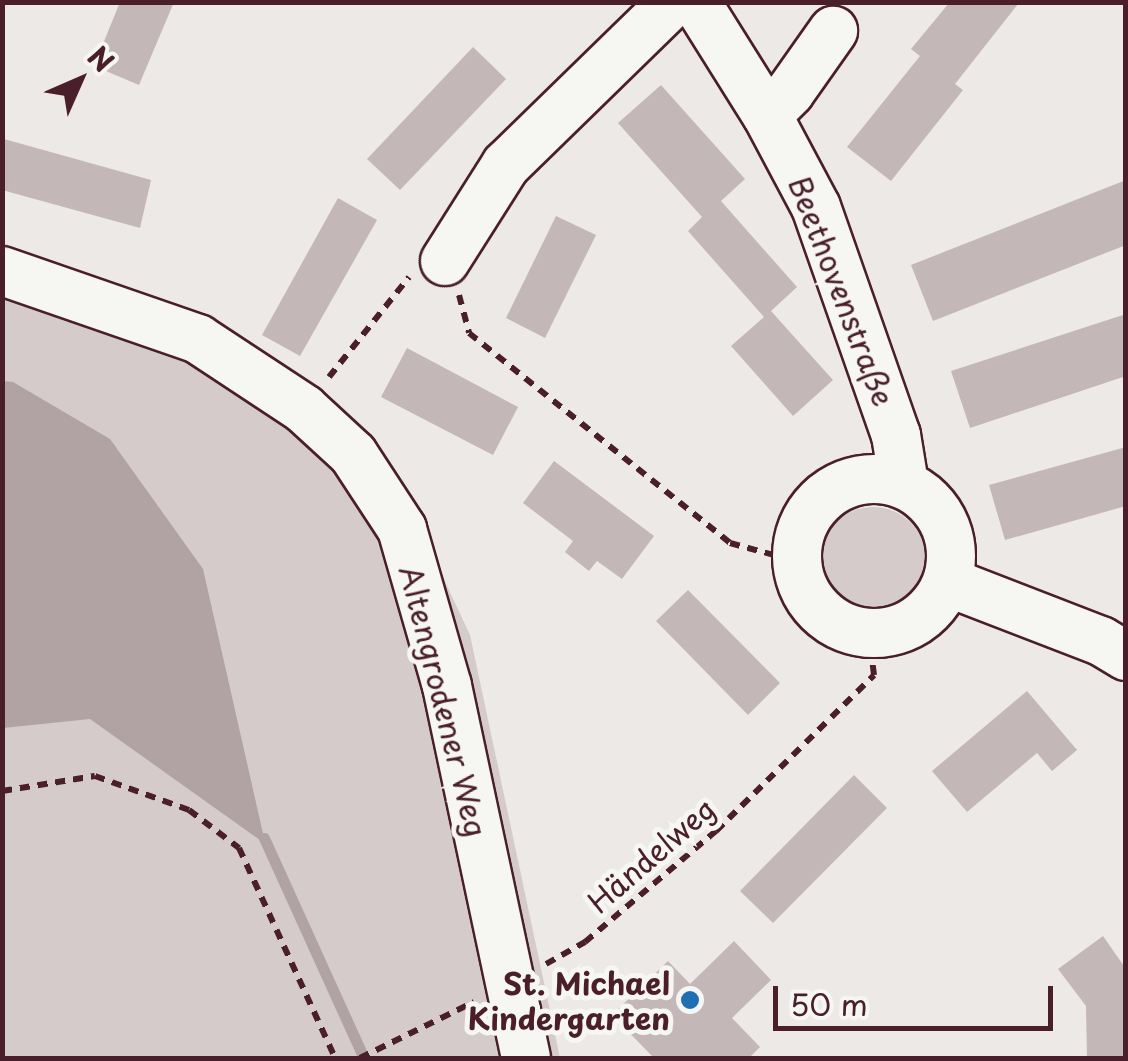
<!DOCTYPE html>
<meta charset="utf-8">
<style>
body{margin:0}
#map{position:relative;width:1128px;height:1061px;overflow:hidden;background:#ece9e6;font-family:"Playpen Sans",sans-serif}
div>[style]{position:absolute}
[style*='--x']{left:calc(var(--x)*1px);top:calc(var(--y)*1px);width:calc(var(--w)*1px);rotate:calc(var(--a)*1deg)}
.green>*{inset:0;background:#d4cbca}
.round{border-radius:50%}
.water>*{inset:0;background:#b1a2a3}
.stream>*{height:11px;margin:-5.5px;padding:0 5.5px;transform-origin:5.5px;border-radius:5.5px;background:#b1a2a3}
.building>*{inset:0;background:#c4b7b7}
.path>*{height:6px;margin-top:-3px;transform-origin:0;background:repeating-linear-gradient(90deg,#4a1f2b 0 10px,transparent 0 18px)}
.roads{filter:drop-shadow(2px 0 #4a1f2b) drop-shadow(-2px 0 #4a1f2b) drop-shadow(0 2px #4a1f2b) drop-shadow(0 -2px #4a1f2b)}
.minor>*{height:48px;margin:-24px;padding:0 24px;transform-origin:24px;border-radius:24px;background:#f6f6f2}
.minor>.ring{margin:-24px;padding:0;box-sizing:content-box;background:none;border:48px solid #f6f6f2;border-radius:50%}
.dots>*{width:28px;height:28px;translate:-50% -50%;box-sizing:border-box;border:5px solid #f6f6f2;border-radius:50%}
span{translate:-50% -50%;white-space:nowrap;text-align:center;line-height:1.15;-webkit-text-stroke:10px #f6f6f2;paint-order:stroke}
.street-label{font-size:30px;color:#4a1f2b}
.poi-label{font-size:30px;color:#4a1f2b;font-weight:700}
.right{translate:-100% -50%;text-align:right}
.frame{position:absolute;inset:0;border:5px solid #4a1f2b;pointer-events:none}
.north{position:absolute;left:30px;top:30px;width:100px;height:100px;-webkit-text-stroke:8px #f6f6f2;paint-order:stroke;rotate:45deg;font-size:28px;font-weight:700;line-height:40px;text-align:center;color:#4a1f2b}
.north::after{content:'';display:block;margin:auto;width:35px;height:45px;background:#4a1f2b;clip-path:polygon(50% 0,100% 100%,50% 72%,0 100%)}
.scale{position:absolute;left:773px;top:986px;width:280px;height:45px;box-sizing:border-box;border:5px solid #4a1f2b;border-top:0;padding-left:12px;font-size:30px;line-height:35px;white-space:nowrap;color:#4a1f2b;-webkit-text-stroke:8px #f6f6f2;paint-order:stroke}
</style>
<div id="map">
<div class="green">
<div style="clip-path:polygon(2px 253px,181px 305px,392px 468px,470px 635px,560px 1058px,3px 1058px)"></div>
<div class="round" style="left:820px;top:507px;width:106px;height:106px"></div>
</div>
<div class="water">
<div style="clip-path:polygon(3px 381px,13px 382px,110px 439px,203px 569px,264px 838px,260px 840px,90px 719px,3px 728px)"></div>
</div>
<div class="stream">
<div style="--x:264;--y:838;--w:242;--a:65.6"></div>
</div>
<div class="building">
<div style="clip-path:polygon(120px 2px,174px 2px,139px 85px,94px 66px)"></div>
<div style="clip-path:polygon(949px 3px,1018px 4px,955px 84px,963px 90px,891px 181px,847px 147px,920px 56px,911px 49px)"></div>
<div style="clip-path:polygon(473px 47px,506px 79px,400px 190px,367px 159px)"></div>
<div style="clip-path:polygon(661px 85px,745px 179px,721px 201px,797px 287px,771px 311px,833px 380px,793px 416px,731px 346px,764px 317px,688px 231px,702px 217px,618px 123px)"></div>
<div style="clip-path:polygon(4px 139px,151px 180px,140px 228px,2px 190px)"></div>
<div style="clip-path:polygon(1126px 180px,1126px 245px,933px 321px,911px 265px)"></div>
<div style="clip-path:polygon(338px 198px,377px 220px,300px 356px,262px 335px)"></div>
<div style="clip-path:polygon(556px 216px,596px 235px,545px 338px,506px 318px)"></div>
<div style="clip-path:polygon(1126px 314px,1126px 376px,970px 428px,951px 371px)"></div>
<div style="clip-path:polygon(407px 348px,518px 407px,493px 455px,381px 397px)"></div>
<div style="clip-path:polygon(1126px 447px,1126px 506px,1005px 540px,989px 485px)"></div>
<div style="clip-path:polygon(554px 461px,654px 536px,622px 579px,597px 561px,589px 571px,565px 552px,573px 541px,523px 503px)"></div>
<div style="clip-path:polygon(688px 590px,780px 683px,748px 715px,656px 621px)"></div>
<div style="clip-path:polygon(1027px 691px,1077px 750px,1052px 771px,1037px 753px,967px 812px,932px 771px)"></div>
<div style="clip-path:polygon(854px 775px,887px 808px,773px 923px,740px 891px)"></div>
<div style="clip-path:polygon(1103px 936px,1126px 969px,1126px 1058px,1087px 1058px,1086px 1006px,1058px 969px)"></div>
<div style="clip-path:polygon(734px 941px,771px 980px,732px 1018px,760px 1047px,749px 1058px,654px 1058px,612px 1015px,668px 961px,690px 984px)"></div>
</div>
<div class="path">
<div style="--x:459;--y:295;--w:39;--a:75"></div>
<div style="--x:469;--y:333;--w:335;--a:38.8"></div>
<div style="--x:730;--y:543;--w:68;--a:15.3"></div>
<div style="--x:329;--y:377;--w:128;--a:-51.3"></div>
<div style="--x:2;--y:791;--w:94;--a:-9.2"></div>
<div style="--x:95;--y:776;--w:100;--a:19.9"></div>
<div style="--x:189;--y:810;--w:63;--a:37.2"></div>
<div style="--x:239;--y:848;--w:231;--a:65.4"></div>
<div style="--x:546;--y:964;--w:45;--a:-29.4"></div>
<div style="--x:585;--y:942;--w:172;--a:-40.3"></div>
<div style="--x:716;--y:831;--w:222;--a:-44.6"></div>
<div style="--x:874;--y:675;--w:41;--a:-97"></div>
<div style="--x:360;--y:1058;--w:127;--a:-26.2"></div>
</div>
<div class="roads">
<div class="minor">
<div style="--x:696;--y:2;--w:133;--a:57.9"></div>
<div style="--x:767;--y:115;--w:104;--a:62"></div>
<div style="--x:816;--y:207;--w:242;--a:70.7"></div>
<div style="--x:896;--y:435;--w:50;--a:80.7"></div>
<div style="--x:767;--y:115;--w:33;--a:-45"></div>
<div style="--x:790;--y:92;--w:75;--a:-54.8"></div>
<div style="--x:445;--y:261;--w:114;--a:-57.6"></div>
<div style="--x:506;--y:165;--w:233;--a:-44.3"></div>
<div style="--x:2;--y:271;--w:207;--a:19.1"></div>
<div style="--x:198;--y:339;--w:127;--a:33.4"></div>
<div style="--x:304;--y:409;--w:67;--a:42.6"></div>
<div style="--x:353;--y:454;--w:90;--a:56.8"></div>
<div style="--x:402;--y:529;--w:163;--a:74"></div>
<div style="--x:447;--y:686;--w:380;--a:78"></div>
<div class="ring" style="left:797px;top:479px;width:106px;height:106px"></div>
<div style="--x:948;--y:582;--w:164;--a:21.1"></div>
<div style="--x:1101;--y:641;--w:29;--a:31"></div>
</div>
</div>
<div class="dots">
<div style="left:690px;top:1000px;background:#1f6fb2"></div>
</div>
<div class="street-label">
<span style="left:842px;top:291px;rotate:69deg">Beethovenstraße</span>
<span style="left:444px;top:701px;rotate:76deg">Altengrodener Weg</span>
<span style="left:651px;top:855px;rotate:-41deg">Händelweg</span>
</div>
<div class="poi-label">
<span class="right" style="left:670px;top:1000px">St. Michael<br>Kindergarten</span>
</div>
<div class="frame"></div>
<div class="north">N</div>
<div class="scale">50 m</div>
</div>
